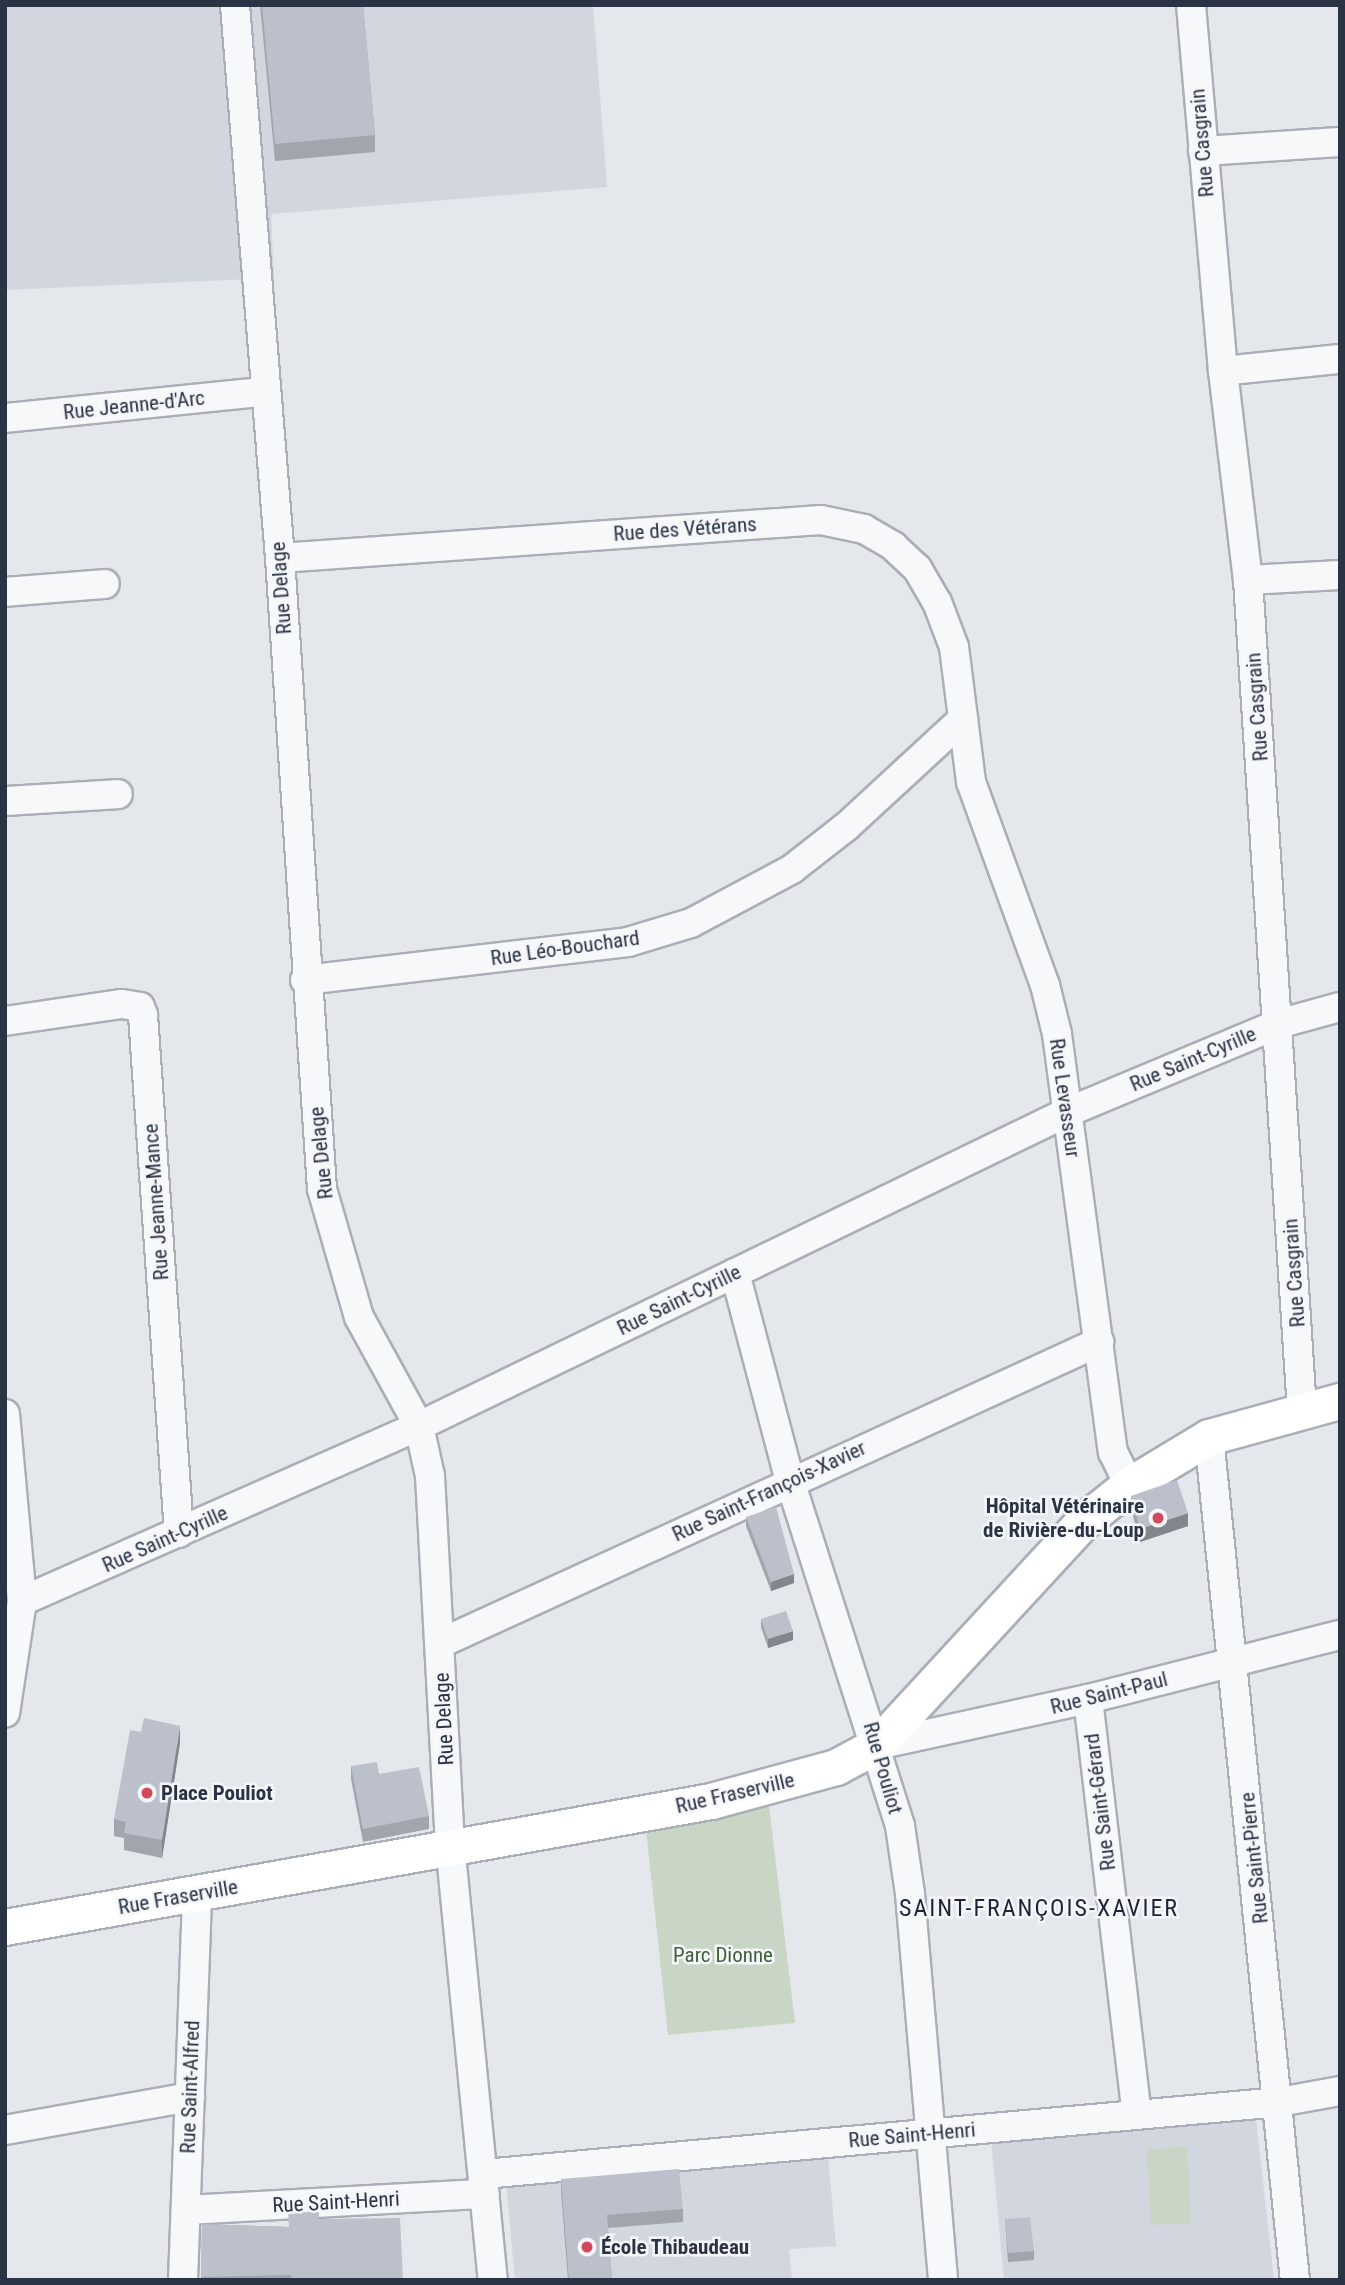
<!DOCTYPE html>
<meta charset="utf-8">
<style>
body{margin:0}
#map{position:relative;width:1345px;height:2285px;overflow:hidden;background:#e4e7ec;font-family:"Roboto Condensed",sans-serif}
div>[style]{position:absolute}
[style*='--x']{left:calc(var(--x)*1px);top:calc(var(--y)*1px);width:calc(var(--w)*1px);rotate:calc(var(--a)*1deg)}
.built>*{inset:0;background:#d2d6de}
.green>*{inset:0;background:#c9d6c5}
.roads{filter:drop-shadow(2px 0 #a9aeb7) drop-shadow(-2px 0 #a9aeb7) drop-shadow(0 2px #a9aeb7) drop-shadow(0 -2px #a9aeb7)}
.minor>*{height:28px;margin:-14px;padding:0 14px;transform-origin:14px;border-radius:14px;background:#f7f8fa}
.major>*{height:35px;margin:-17.5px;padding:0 17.5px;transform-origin:17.5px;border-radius:17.5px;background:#fff}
.wall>*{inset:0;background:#a1a5ae}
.shaded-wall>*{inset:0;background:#83868d}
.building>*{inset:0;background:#bbc0ca}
.dots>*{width:19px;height:19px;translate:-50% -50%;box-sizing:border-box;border:4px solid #f4f6f9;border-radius:50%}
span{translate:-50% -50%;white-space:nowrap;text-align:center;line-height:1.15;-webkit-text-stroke:5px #f4f6f9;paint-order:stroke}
.street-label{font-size:21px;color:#2b3445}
.poi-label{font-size:21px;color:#2b3445;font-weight:700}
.right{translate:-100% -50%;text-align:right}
.left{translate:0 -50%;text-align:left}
.park-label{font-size:21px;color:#3f6138}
.quarter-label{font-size:24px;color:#1d2536;letter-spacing:2px}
.frame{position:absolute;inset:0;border:7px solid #2b3445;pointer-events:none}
</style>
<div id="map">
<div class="built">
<div style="clip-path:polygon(5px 5px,593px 5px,607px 187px,271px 214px,274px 278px,5px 290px)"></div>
<div style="clip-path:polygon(1256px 2119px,1274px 2280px,1004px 2280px,991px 2139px)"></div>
<div style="clip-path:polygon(828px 2156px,836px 2246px,789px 2249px,792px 2280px,515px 2280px,506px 2182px)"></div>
</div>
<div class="green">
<div style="clip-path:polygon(769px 1806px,795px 2023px,668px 2035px,646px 1829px)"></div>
<div style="clip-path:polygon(1187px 2146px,1191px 2223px,1151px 2225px,1147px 2150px)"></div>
</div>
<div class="roads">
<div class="minor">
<div style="--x:235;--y:5;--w:555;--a:85.35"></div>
<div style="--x:280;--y:558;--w:632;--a:86.19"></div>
<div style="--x:322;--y:1189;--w:133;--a:73.9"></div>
<div style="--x:359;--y:1317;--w:124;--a:61.2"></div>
<div style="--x:419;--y:1426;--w:51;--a:77.6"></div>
<div style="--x:430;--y:1476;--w:369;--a:86.9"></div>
<div style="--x:450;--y:1844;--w:438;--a:84.4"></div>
<div style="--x:1191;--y:5;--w:367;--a:85"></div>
<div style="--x:1223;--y:371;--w:210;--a:83.2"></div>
<div style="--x:1248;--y:580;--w:832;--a:86.28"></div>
<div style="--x:1203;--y:151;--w:137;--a:-3.8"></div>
<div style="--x:1223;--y:371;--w:118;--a:-5.9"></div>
<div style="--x:5;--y:418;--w:259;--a:-5.8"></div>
<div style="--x:280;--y:558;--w:542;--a:-4.02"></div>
<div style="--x:821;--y:520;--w:44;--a:11.8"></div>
<div style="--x:864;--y:529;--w:34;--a:30"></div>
<div style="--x:893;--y:546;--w:33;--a:43"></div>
<div style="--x:917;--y:568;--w:39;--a:60"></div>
<div style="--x:937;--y:602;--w:48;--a:69.3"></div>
<div style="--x:954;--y:647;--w:136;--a:82.8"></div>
<div style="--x:971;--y:782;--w:216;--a:70"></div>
<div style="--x:1045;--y:985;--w:50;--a:76.2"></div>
<div style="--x:1057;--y:1034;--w:422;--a:82.4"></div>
<div style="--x:1113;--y:1452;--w:37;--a:64"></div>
<div style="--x:1248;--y:580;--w:92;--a:-3.1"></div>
<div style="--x:5;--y:592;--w:100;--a:-4.6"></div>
<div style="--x:5;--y:801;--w:113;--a:-3.5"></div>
<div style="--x:305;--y:980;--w:325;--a:-6.7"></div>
<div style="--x:628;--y:942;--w:66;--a:-16.8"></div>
<div style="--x:691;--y:923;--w:115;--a:-28.1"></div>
<div style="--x:792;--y:869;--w:70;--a:-38"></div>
<div style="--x:847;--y:826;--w:158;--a:-42.7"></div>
<div style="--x:5;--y:1021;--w:118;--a:-8.3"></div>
<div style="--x:122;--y:1004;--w:18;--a:9"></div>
<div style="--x:140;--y:1007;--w:9;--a:69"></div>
<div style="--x:143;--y:1015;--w:519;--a:86.02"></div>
<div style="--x:735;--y:1273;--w:215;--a:75.2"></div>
<div style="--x:790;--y:1481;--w:362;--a:72.3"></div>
<div style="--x:900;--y:1826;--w:69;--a:81.6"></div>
<div style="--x:910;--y:1894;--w:387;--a:85.1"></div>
<div style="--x:5;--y:1414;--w:188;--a:84.8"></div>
<div style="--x:22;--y:1601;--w:113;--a:98.6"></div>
<div style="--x:1209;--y:1437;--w:847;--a:84.18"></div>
<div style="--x:22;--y:1601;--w:434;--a:-23.8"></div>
<div style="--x:419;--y:1426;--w:721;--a:-25.82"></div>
<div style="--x:1068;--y:1112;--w:228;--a:-22.7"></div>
<div style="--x:1278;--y:1024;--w:64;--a:-15.3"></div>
<div style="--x:441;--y:1643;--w:724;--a:-24.58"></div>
<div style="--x:1088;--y:1699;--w:418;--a:83.3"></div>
<div style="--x:877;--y:1745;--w:216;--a:-12.3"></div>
<div style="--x:1088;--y:1699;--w:260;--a:-14.3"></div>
<div style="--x:5;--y:2130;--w:188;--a:-10.1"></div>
<div style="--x:484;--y:2174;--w:798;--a:-5.17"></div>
<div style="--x:1279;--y:2102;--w:62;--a:-10.2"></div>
<div style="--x:186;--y:2210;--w:299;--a:-3.1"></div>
<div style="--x:183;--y:2280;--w:385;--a:-87.9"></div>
</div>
<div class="major">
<div style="--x:5;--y:1927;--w:717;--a:-10.12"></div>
<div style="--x:711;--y:1801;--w:130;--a:-15.2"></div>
<div style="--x:836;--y:1767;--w:47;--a:-28.2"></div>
<div style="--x:877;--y:1745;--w:305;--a:-47.3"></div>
<div style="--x:1084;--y:1521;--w:58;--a:-38.7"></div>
<div style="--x:1129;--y:1485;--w:93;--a:-31"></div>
<div style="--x:1209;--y:1437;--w:136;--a:-15.4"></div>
</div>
</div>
<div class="wall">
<div style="clip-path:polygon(260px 5px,363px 5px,375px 135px,375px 152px,275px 161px)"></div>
<div style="clip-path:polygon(1131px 1496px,1188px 1526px,1140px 1542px,1131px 1509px)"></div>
<div style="clip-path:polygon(746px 1517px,794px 1583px,771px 1591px,746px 1526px)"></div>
<div style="clip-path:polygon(761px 1619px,793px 1640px,768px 1648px,761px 1627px)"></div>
<div style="clip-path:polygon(180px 1743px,162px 1858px,124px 1850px,124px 1838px,114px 1836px,114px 1819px)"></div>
<div style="clip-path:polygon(351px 1766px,379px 1774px,429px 1816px,429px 1829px,363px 1842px,351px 1779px)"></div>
<div style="clip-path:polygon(561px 2179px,683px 2209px,683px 2222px,608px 2228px,612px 2280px,568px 2280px,561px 2192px)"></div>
<div style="clip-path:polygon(319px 2219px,403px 2280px,201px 2280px,202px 2224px,288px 2227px)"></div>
<div style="clip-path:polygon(1005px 2219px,1034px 2251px,1034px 2260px,1008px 2262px)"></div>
</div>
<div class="shaded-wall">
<div style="clip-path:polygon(1188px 1513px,1188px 1526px,1140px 1542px,1140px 1529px)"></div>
<div style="clip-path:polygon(794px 1574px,794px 1583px,771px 1591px,771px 1582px)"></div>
<div style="clip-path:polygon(793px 1631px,793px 1640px,768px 1648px,768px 1639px)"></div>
<div style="clip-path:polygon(180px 1726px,180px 1743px,162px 1858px,162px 1840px)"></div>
</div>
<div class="building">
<div style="clip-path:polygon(262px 5px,363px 5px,375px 135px,275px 144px)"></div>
<div style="clip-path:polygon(1177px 1480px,1188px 1513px,1140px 1529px,1131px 1496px)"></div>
<div style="clip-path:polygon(776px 1507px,794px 1574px,771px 1582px,746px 1517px)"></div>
<div style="clip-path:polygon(786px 1611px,793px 1631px,768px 1639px,761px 1619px)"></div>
<div style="clip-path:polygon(144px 1718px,180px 1726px,162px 1840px,124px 1833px,126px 1822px,114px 1819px,130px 1730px,141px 1732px)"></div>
<div style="clip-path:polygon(377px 1762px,379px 1774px,419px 1767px,429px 1816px,363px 1829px,351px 1766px)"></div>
<div style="clip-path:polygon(679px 2169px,683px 2209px,607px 2215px,612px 2280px,569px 2280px,561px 2179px)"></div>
<div style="clip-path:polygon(288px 2212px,319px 2212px,319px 2219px,400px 2218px,403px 2280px,291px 2280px,291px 2275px,201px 2277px,202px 2224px,289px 2227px)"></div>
<div style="clip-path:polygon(1030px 2217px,1034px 2251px,1008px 2253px,1005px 2219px)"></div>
</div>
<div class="dots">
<div style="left:1158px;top:1518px;background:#d1495b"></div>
<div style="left:147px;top:1793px;background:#d1495b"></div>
<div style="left:587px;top:2247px;background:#d1495b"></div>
</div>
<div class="street-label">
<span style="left:1202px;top:143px;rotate:-95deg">Rue Casgrain</span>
<span style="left:134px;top:405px;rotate:-6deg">Rue Jeanne-d'Arc</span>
<span style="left:685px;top:529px;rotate:-4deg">Rue des Vétérans</span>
<span style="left:281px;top:588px;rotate:-94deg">Rue Delage</span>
<span style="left:1257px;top:707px;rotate:-94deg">Rue Casgrain</span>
<span style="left:565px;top:948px;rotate:-8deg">Rue Léo-Bouchard</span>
<span style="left:1193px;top:1059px;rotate:-23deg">Rue Saint-Cyrille</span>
<span style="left:1065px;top:1098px;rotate:82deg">Rue Levasseur</span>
<span style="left:321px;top:1153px;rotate:-96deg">Rue Delage</span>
<span style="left:156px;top:1202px;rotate:-94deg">Rue Jeanne-Mance</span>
<span style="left:1294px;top:1273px;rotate:-94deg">Rue Casgrain</span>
<span style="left:679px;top:1300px;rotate:-26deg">Rue Saint-Cyrille</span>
<span style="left:769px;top:1491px;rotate:-25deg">Rue Saint-François-Xavier</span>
<span style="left:165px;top:1539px;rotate:-24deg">Rue Saint-Cyrille</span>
<span style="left:1109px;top:1693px;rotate:-14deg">Rue Saint-Paul</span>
<span style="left:444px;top:1719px;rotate:-93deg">Rue Delage</span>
<span style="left:883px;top:1768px;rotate:74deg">Rue Pouliot</span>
<span style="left:735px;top:1793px;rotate:-13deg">Rue Fraserville</span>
<span style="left:1100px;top:1802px;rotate:-97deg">Rue Saint-Gérard</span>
<span style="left:1254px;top:1858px;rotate:-96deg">Rue Saint-Pierre</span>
<span style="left:178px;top:1897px;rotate:-10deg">Rue Fraserville</span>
<span style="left:190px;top:2087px;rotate:-88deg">Rue Saint-Alfred</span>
<span style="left:912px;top:2135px;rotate:-5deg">Rue Saint-Henri</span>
<span style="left:336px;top:2202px;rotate:-3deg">Rue Saint-Henri</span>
</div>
<div class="poi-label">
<span class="right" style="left:1144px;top:1518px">Hôpital Vétérinaire<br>de Rivière-du-Loup</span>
<span class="left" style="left:161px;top:1793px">Place Pouliot</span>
<span class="left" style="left:601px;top:2247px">École Thibaudeau</span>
</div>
<div class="park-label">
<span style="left:723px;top:1955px">Parc Dionne</span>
</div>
<div class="quarter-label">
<span style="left:1039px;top:1909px">SAINT-FRANÇOIS-XAVIER</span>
</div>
<div class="frame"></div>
</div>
